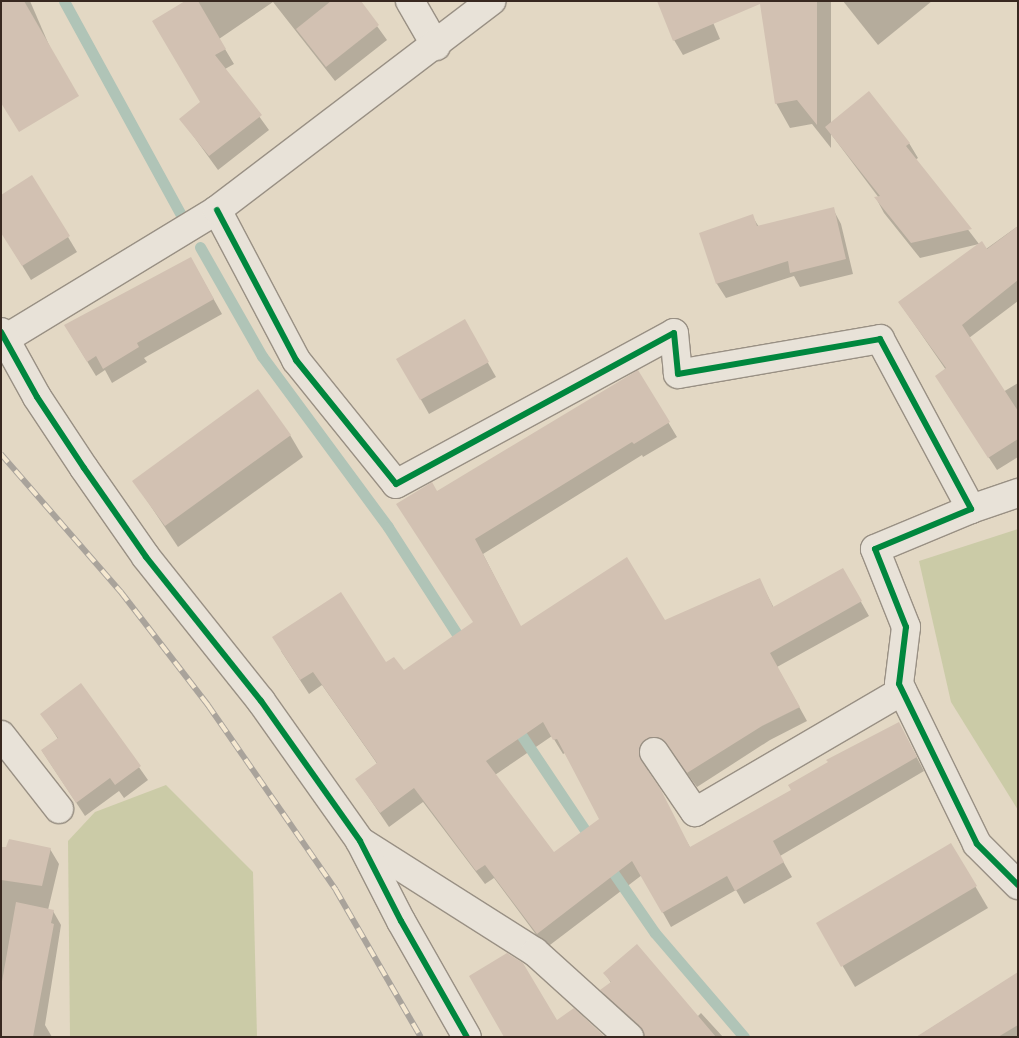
<!DOCTYPE html>
<style>
body{margin:0}
#map{position:relative;width:1019px;height:1038px;overflow:hidden;background:#e3d8c4;font-family:"Gentium Book Plus",serif}
div>[style]{position:absolute}
[style*='--x']{left:calc(var(--x)*1px);top:calc(var(--y)*1px);width:calc(var(--w)*1px);rotate:calc(var(--a)*1deg)}
.green>*{inset:0;background:#cbcba7}
.shadow>*{inset:0;background:#0003}
.stream>*{height:11px;margin:-5.5px;padding:0 5.5px;transform-origin:5.5px;border-radius:5.5px;background:#b0c4b7}
.building>*{inset:0;background:#d2c1b2}
.roads{filter:drop-shadow(1px 0 #999084) drop-shadow(-1px 0 #999084) drop-shadow(0 1px #999084) drop-shadow(0 -1px #999084)}
.street>*{height:28px;margin:-14px;padding:0 14px;transform-origin:14px;border-radius:14px;background:#e8e2d8}
.secondary>*{height:28px;margin:-14px;padding:0 14px;transform-origin:14px;border-radius:14px;background:#e8e2d8}
.rail>*{height:5.5px;margin-top:-2.75px;transform-origin:0;background:repeating-linear-gradient(90deg,#f5e8d0 0 11px,#a9a39b 0 22px);box-sizing:border-box;border-block:1px solid #a9a39b}
.cycleway>*{height:6px;margin:-3px;padding:0 3px;transform-origin:3px;border-radius:3px;background:#00873e}
span{translate:-50% -50%;white-space:nowrap;text-align:center;line-height:1.15;-webkit-text-stroke:5px #f5e8d0;paint-order:stroke}
.frame{position:absolute;inset:0;border:2px solid #382820;pointer-events:none}
</style>
<div id="map">
<div class="green">
<div style="clip-path:polygon(1018px 529px,1018px 810px,951px 702px,919px 561px)"></div>
<div style="clip-path:polygon(166px 785px,253px 872px,257px 1037px,70px 1037px,68px 841px,95px 812px)"></div>
</div>
<div class="shadow">
<div style="clip-path:polygon(1px 1px,30px 1px,52px 52px)"></div>
<div style="clip-path:polygon(188px 1px,359px 1px,387px 40px,335px 81px,273px 2px,219px 39px,234px 64px,225px 69px,269px 130px,218px 170px,181px 119px,202px 102px)"></div>
<div style="clip-path:polygon(704px 1px,720px 39px,683px 55px,674px 40px)"></div>
<div style="clip-path:polygon(776px 1px,831px 1px,831px 124px,909px 143px,918px 158px,915px 160px,979px 244px,920px 258px,884px 213px,876px 198px,879px 198px,831px 134px,831px 148px,812px 124px,790px 128px,776px 103px)"></div>
<div style="clip-path:polygon(843px 1px,932px 1px,878px 45px)"></div>
<div style="clip-path:polygon(32px 177px,77px 252px,31px 280px,1px 231px)"></div>
<div style="clip-path:polygon(833px 209px,841px 224px,853px 274px,800px 287px,794px 276px,726px 298px,717px 284px,701px 234px,752px 216px,759px 227px)"></div>
<div style="clip-path:polygon(1018px 226px,1018px 301px,969px 338px,1003px 392px,1018px 383px,1018px 457px,997px 470px,944px 389px,946px 370px,899px 302px,986px 249px)"></div>
<div style="clip-path:polygon(199px 273px,222px 314px,144px 358px,147px 362px,112px 383px,105px 370px,96px 376px,74px 340px)"></div>
<div style="clip-path:polygon(464px 321px,496px 377px,429px 414px,398px 359px)"></div>
<div style="clip-path:polygon(evenodd,638px 372px,677px 437px,643px 457px,642px 455px,483px 554px,521px 628px,664px 622px,759px 579px,774px 608px,843px 570px,869px 616px,777px 667px,807px 721px,770px 740px,697px 787px,671px 752px,648px 759px,648px 774px,691px 849px,906px 737px,924px 771px,780px 856px,792px 877px,744px 904px,736px 890px,671px 927px,642px 875px,546px 948px,494px 878px,485px 884px,423px 802px,389px 827px,357px 780px,378px 765px,322px 685px,309px 694px,281px 651px,386px 664px,404px 672px,474px 623px,437px 492px,638px 372px,552px 736px,563px 754px,565px 753px,601px 819px,554px 854px,495px 775px,552px 736px)"></div>
<div style="clip-path:polygon(290px 435px,303px 457px,178px 547px,134px 481px)"></div>
<div style="clip-path:polygon(81px 685px,148px 780px,124px 798px,119px 791px,85px 816px,42px 751px,58px 739px,42px 714px)"></div>
<div style="clip-path:polygon(951px 845px,988px 908px,855px 987px,818px 924px)"></div>
<div style="clip-path:polygon(1px 848px,50px 849px,59px 864px,48px 910px,53px 911px,61px 925px,45px 1025px,52px 1037px,1px 1037px)"></div>
<div style="clip-path:polygon(605px 973px,697px 1017px,701px 1013px,723px 1037px,661px 1037px,653px 1027px,643px 1035px,611px 1007px,602px 990px,611px 983px)"></div>
<div style="clip-path:polygon(1018px 973px,1018px 1037px,917px 1037px)"></div>
</div>
<div class="stream">
<div style="--x:64;--y:1;--w:242;--a:61.3"></div>
<div style="--x:200;--y:247;--w:125;--a:60.4"></div>
<div style="--x:262;--y:356;--w:212;--a:53.6"></div>
<div style="--x:388;--y:527;--w:140;--a:57.2"></div>
<div style="--x:514;--y:724;--w:142;--a:56.2"></div>
<div style="--x:606;--y:862;--w:86;--a:55.4"></div>
<div style="--x:655;--y:933;--w:137;--a:49.4"></div>
</div>
<div class="building">
<div style="clip-path:polygon(1px 1px,24px 1px,79px 96px,19px 132px,1px 103px)"></div>
<div style="clip-path:polygon(185px 1px,198px 1px,226px 49px,215px 55px,262px 115px,209px 156px,179px 119px,200px 102px,152px 21px)"></div>
<div style="clip-path:polygon(331px 1px,361px 1px,379px 25px,326px 67px,296px 29px)"></div>
<div style="clip-path:polygon(657px 1px,817px 1px,817px 125px,797px 100px,775px 104px,760px 4px,673px 41px)"></div>
<div style="clip-path:polygon(869px 91px,910px 143px,906px 146px,972px 229px,911px 243px,874px 197px,880px 196px,825px 127px)"></div>
<div style="clip-path:polygon(32px 175px,70px 236px,22px 266px,1px 233px,1px 195px)"></div>
<div style="clip-path:polygon(834px 207px,846px 259px,790px 273px,788px 261px,716px 284px,699px 233px,753px 214px,757px 226px)"></div>
<div style="clip-path:polygon(1018px 226px,1018px 280px,962px 325px,1018px 411px,1018px 439px,988px 458px,935px 376px,946px 368px,898px 302px,982px 241px,987px 249px)"></div>
<div style="clip-path:polygon(191px 257px,214px 299px,137px 343px,139px 347px,103px 369px,96px 356px,87px 362px,64px 325px)"></div>
<div style="clip-path:polygon(465px 319px,489px 362px,420px 400px,396px 359px)"></div>
<div style="clip-path:polygon(evenodd,638px 370px,670px 422px,634px 444px,632px 442px,475px 539px,521px 626px,627px 557px,665px 620px,760px 578px,773px 607px,843px 568px,862px 601px,770px 653px,800px 707px,762px 726px,687px 773px,661px 738px,652px 737px,640px 745px,641px 760px,661px 790px,690px 847px,791px 790px,788px 785px,828px 762px,826px 760px,899px 722px,917px 757px,773px 841px,784px 862px,735px 891px,727px 876px,662px 913px,632px 861px,537px 934px,485px 865px,476px 871px,414px 788px,380px 813px,355px 779px,377px 763px,313px 672px,300px 680px,272px 637px,341px 592px,386px 662px,394px 657px,404px 670px,473px 622px,396px 504px,432px 482px,437px 491px,638px 370px,543px 722px,553px 740px,557px 739px,599px 819px,554px 852px,486px 761px,543px 722px)"></div>
<div style="clip-path:polygon(258px 389px,291px 435px,165px 526px,132px 481px)"></div>
<div style="clip-path:polygon(81px 683px,141px 766px,115px 785px,110px 778px,76px 803px,41px 750px,58px 738px,40px 714px)"></div>
<div style="clip-path:polygon(9px 839px,51px 848px,42px 886px,1px 880px,1px 847px,6px 847px)"></div>
<div style="clip-path:polygon(951px 843px,977px 886px,841px 967px,816px 923px)"></div>
<div style="clip-path:polygon(16px 902px,54px 910px,51px 923px,54px 924px,33px 1037px,1px 1037px,1px 987px)"></div>
<div style="clip-path:polygon(637px 944px,716px 1037px,644px 1037px,639px 1025px,600px 990px,611px 982px,603px 973px)"></div>
<div style="clip-path:polygon(507px 953px,523px 963px,557px 1020px,574px 1008px,605px 1037px,504px 1037px,469px 976px)"></div>
<div style="clip-path:polygon(1018px 972px,1018px 1025px,998px 1037px,916px 1037px)"></div>
</div>
<div class="roads">
<div class="street">
<div style="--x:410;--y:1;--w:52;--a:60"></div>
<div style="--x:217;--y:210;--w:170;--a:62.2"></div>
<div style="--x:296;--y:360;--w:159;--a:51.1"></div>
<div style="--x:396;--y:484;--w:316;--a:-28.5"></div>
<div style="--x:674;--y:333;--w:41;--a:84.4"></div>
<div style="--x:678;--y:374;--w:205;--a:-9.8"></div>
<div style="--x:880;--y:339;--w:193;--a:61.8"></div>
<div style="--x:971;--y:509;--w:104;--a:157.4"></div>
<div style="--x:875;--y:549;--w:84;--a:68.3"></div>
<div style="--x:906;--y:627;--w:57;--a:97"></div>
<div style="--x:899;--y:684;--w:178;--a:64"></div>
<div style="--x:977;--y:844;--w:58;--a:45"></div>
<div style="--x:1;--y:332;--w:8;--a:60"></div>
<div style="--x:5;--y:339;--w:248;--a:-31.3"></div>
<div style="--x:217;--y:210;--w:345;--a:-37.3"></div>
<div style="--x:971;--y:509;--w:50;--a:-18.8"></div>
<div style="--x:1;--y:735;--w:94;--a:51.9"></div>
<div style="--x:654;--y:752;--w:73;--a:55.7"></div>
<div style="--x:695;--y:812;--w:240;--a:-30.3"></div>
<div style="--x:360;--y:841;--w:207;--a:32.4"></div>
<div style="--x:535;--y:952;--w:127;--a:42.1"></div>
</div>
<div class="secondary">
<div style="--x:5;--y:339;--w:66;--a:61.1"></div>
<div style="--x:37;--y:397;--w:85;--a:56.5"></div>
<div style="--x:84;--y:468;--w:108;--a:55.1"></div>
<div style="--x:146;--y:557;--w:184;--a:51.4"></div>
<div style="--x:261;--y:701;--w:171;--a:54.7"></div>
<div style="--x:360;--y:841;--w:90;--a:62.9"></div>
<div style="--x:401;--y:921;--w:133;--a:60.4"></div>
</div>
</div>
<div class="rail">
<div style="--x:1;--y:454;--w:183;--a:49"></div>
<div style="--x:121;--y:592;--w:143;--a:52.4"></div>
<div style="--x:208;--y:705;--w:225;--a:55.3"></div>
<div style="--x:336;--y:890;--w:170;--a:60"></div>
</div>
<div class="cycleway">
<div style="--x:217;--y:210;--w:170;--a:62.2"></div>
<div style="--x:296;--y:360;--w:159;--a:51.1"></div>
<div style="--x:396;--y:484;--w:316;--a:-28.5"></div>
<div style="--x:674;--y:333;--w:41;--a:84.4"></div>
<div style="--x:678;--y:374;--w:205;--a:-9.8"></div>
<div style="--x:880;--y:339;--w:193;--a:61.8"></div>
<div style="--x:971;--y:509;--w:104;--a:157.4"></div>
<div style="--x:875;--y:549;--w:84;--a:68.3"></div>
<div style="--x:906;--y:627;--w:57;--a:97"></div>
<div style="--x:899;--y:684;--w:178;--a:64"></div>
<div style="--x:977;--y:844;--w:58;--a:45"></div>
<div style="--x:1;--y:332;--w:74;--a:61"></div>
<div style="--x:37;--y:397;--w:85;--a:56.5"></div>
<div style="--x:84;--y:468;--w:108;--a:55.1"></div>
<div style="--x:146;--y:557;--w:184;--a:51.4"></div>
<div style="--x:261;--y:701;--w:171;--a:54.7"></div>
<div style="--x:360;--y:841;--w:90;--a:62.9"></div>
<div style="--x:401;--y:921;--w:133;--a:60.4"></div>
</div>
<div class="frame"></div>
</div>
